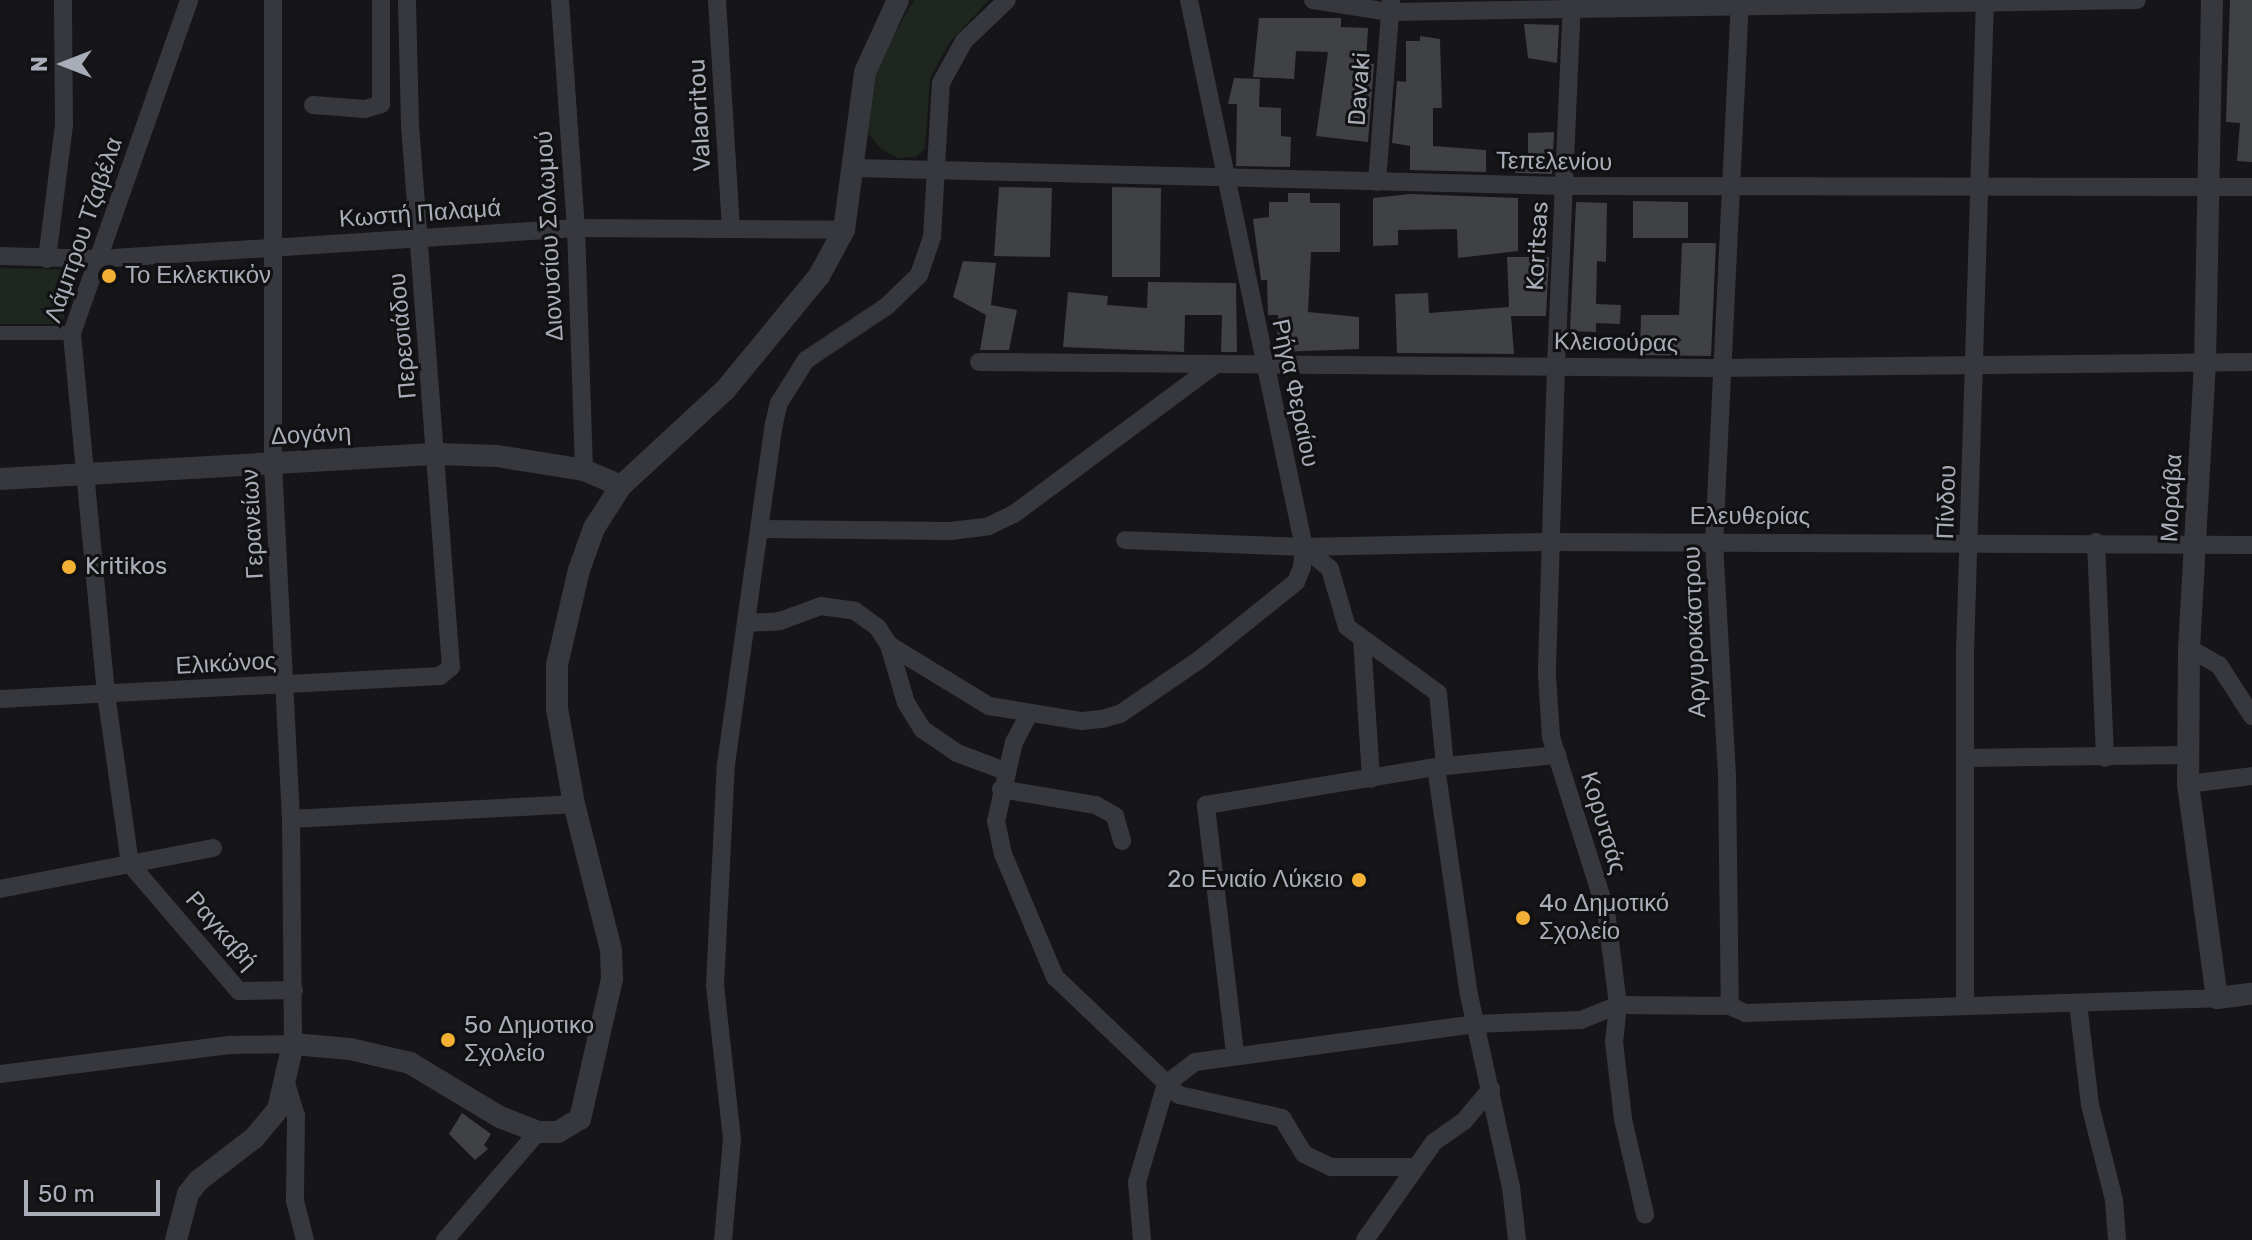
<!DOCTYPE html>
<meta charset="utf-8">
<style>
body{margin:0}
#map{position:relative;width:2252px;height:1240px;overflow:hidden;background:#161618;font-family:Rubik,sans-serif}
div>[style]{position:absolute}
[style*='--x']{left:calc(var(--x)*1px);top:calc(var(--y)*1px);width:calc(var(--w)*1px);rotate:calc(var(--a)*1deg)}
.green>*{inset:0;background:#1e261f}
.building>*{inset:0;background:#404145}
.pedestrian>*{height:14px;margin:-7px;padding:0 7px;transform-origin:7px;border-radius:7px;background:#37383d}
.minor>*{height:18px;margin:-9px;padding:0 9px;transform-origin:9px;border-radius:9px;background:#37383d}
.tertiary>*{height:22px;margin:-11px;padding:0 11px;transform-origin:11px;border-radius:11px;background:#37383d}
.dots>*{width:22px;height:22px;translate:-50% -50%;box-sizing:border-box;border:4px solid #111113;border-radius:50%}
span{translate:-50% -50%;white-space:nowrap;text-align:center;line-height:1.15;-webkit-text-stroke:6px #111113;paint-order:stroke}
.street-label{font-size:24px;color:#a8adb8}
.poi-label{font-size:24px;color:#a8adb8}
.left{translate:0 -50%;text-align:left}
.right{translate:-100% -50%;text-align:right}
.north{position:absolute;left:24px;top:24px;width:80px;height:80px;-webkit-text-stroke:6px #111113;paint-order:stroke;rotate:270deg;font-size:22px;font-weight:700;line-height:32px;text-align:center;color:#a8adb8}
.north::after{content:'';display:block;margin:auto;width:28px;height:36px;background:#a8adb8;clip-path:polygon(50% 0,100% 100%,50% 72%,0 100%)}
.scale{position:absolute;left:24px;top:1180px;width:136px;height:36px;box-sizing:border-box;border:4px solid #a8adb8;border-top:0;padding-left:10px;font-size:24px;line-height:28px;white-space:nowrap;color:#a8adb8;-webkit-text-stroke:6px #111113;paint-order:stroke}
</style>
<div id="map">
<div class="green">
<div style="clip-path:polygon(914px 0,989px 0,950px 42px,930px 78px,925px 148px,916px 157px,898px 158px,881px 149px,868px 133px,877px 65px)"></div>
<div style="clip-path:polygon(0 268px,76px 270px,62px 324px,0 324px)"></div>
</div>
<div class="building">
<div style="clip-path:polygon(2230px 0,2252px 0,2252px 162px,2237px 161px,2240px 123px,2226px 122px)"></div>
<div style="clip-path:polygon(1259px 18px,1341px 18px,1341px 27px,1368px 28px,1366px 63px,1374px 64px,1368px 142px,1316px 136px,1328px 52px,1296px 51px,1294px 79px,1253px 77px)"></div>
<div style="clip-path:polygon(1524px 24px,1559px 25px,1557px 63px,1528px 58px)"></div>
<div style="clip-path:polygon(1420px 36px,1440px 39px,1442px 108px,1433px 108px,1433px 146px,1486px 150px,1486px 172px,1410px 170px,1410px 146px,1392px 143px,1397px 81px,1406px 82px,1406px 41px,1420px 41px)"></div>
<div style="clip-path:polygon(1234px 78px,1260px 79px,1259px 107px,1281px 108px,1281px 136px,1291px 137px,1290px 167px,1236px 166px,1237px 104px,1228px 104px)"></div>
<div style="clip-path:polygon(1554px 132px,1552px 174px,1515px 173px,1515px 157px,1528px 157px,1528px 133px)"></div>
<div style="clip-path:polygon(999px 187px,1052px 188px,1050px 257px,994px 256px)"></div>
<div style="clip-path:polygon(1112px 187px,1161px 188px,1160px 277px,1112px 277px)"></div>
<div style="clip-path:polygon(1288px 193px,1310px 193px,1310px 203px,1340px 203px,1340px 252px,1311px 252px,1308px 312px,1359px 317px,1359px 349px,1277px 352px,1278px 315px,1268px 315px,1267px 280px,1261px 280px,1253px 219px,1269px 217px,1269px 202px,1288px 202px)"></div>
<div style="clip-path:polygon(1410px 194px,1518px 198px,1518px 251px,1458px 258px,1457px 229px,1398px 230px,1398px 245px,1373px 246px,1373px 198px)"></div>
<div style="clip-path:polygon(1633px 201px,1688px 202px,1688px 238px,1633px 238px)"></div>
<div style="clip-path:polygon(1576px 202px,1607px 203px,1606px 262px,1597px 261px,1596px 304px,1621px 305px,1620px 324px,1596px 323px,1596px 332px,1570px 331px)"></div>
<div style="clip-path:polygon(1682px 243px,1716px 243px,1711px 356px,1640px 355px,1641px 315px,1679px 315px)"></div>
<div style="clip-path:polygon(1507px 257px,1549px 257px,1546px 316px,1511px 316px,1514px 354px,1397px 353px,1395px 294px,1428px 293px,1429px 313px,1509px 307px)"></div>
<div style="clip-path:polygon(963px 261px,996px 263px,991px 305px,1017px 310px,1009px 350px,980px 350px,986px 315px,953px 297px)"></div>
<div style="clip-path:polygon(1148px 282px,1236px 283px,1237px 352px,1221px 352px,1222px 315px,1185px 315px,1184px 352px,1063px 347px,1068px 292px,1108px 296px,1107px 305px,1147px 308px)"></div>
<div style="clip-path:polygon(462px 1113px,491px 1134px,484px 1145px,488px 1149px,475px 1160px,449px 1134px)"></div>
</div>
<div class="pedestrian">
<div style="--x:0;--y:333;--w:72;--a:0"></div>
</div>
<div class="minor">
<div style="--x:560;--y:0;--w:229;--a:86"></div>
<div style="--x:576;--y:228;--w:242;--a:88.1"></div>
<div style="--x:717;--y:0;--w:227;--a:86.5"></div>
<div style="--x:1189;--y:0;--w:559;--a:78.13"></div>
<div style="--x:1304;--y:547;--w:34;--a:40"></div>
<div style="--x:1330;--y:569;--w:60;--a:73.7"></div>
<div style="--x:1347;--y:627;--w:112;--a:36"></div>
<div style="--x:1438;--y:693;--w:73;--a:84.5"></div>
<div style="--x:1313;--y:0;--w:78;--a:8.9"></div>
<div style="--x:1390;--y:12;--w:747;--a:-0.92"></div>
<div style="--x:1572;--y:0;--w:366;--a:92.5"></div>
<div style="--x:1556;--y:366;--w:309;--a:91.7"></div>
<div style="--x:1547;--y:675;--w:62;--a:86.3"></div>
<div style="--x:1551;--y:737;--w:182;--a:72.5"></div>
<div style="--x:1606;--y:911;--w:95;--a:82.7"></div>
<div style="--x:1618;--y:1005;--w:112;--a:0.5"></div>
<div style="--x:1740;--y:0;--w:544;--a:92.74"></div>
<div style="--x:1714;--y:543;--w:232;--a:86.8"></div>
<div style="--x:1727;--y:775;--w:231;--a:89.3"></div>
<div style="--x:1730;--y:1006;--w:17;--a:25"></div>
<div style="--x:1745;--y:1013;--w:472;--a:-1.8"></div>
<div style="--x:313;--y:105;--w:52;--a:4.4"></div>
<div style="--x:365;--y:109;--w:17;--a:-17"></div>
<div style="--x:381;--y:104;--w:104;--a:-90"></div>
<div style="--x:855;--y:168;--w:710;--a:1.45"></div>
<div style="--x:1565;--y:186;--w:687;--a:0.08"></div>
<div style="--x:1377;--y:182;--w:181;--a:-85.6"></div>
<div style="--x:0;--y:256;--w:98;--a:1.8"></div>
<div style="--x:98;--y:259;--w:479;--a:-3.7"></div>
<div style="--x:576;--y:228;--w:268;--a:0.4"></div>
<div style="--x:47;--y:259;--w:135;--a:-82.8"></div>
<div style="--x:64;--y:125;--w:125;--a:-90.5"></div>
<div style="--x:979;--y:362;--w:733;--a:0.47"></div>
<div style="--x:1712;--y:368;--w:540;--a:-0.64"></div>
<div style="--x:760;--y:529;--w:191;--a:0.6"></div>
<div style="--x:951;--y:531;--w:38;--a:-7"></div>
<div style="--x:989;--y:526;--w:28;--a:-26"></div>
<div style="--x:1014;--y:514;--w:252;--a:-36.6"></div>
<div style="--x:2096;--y:542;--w:216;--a:87.6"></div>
<div style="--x:1304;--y:547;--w:247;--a:-1.2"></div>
<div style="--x:1551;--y:542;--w:701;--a:0.25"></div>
<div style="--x:746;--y:623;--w:34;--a:-3"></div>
<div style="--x:780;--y:621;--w:44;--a:-20.1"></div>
<div style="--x:821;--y:606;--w:34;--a:8"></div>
<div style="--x:855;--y:611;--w:29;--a:36"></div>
<div style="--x:878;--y:628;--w:20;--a:57"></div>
<div style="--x:889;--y:645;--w:60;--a:73.7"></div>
<div style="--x:906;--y:703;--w:31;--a:58"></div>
<div style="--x:922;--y:729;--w:42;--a:34.4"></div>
<div style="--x:957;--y:753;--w:51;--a:20.6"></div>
<div style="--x:1362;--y:639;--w:140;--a:86.3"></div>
<div style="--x:889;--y:645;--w:117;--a:31.4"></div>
<div style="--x:989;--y:706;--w:94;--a:9.2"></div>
<div style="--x:1082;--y:721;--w:20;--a:-6"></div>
<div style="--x:1102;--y:719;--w:19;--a:-16"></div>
<div style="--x:1120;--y:714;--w:96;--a:-34.4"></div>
<div style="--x:1199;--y:660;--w:124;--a:-38.8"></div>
<div style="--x:1296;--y:582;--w:16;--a:-68"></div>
<div style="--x:1302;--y:567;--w:20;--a:-84"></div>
<div style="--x:1304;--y:547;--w:179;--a:-177.8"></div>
<div style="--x:2189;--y:648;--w:34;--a:30"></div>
<div style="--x:2219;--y:665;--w:61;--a:57.1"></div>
<div style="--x:0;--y:699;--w:441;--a:-3"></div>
<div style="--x:440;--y:676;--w:14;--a:-39"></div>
<div style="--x:451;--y:667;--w:544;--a:-94.33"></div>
<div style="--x:410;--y:125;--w:125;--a:-91.4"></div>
<div style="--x:1029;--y:714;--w:32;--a:118"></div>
<div style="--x:1014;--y:742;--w:81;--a:102.8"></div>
<div style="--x:996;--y:821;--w:34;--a:78"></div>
<div style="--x:1003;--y:854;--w:134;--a:67.1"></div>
<div style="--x:1055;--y:977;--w:171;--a:43.6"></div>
<div style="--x:1179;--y:1095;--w:106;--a:12.6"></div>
<div style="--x:1282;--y:1118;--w:42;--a:58.6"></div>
<div style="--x:1304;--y:1154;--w:30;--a:26"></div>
<div style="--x:1331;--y:1167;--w:83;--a:0"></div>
<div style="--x:1965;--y:758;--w:223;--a:-0.8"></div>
<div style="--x:1436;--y:767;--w:230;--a:81.8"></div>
<div style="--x:1469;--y:995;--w:197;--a:77.7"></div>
<div style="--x:1511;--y:1187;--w:53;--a:83.5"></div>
<div style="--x:2188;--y:784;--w:64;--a:-7.1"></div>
<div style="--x:1001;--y:789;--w:96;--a:9.6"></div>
<div style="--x:1096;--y:805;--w:22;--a:30"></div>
<div style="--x:1115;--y:816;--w:26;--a:74"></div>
<div style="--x:291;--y:819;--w:283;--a:-3"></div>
<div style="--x:130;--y:864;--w:172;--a:-98"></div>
<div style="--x:106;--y:694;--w:363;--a:-95.4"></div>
<div style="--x:72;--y:333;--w:353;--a:-70.6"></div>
<div style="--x:130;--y:864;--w:167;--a:49.4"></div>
<div style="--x:239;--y:991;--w:55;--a:-1"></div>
<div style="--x:0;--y:889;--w:217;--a:-10.9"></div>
<div style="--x:2078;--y:1003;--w:103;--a:83.3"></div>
<div style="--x:2090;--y:1105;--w:98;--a:75.8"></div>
<div style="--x:2114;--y:1200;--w:40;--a:85.7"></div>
<div style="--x:1965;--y:1006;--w:353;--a:-90"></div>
<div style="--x:1965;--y:653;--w:653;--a:-88.25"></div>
<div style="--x:1235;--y:1053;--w:250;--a:-96.7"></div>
<div style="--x:1206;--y:805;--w:233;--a:-9.4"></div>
<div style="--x:1436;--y:767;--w:122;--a:-5.7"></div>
<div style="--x:0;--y:1074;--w:233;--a:-7.2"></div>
<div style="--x:231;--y:1045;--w:62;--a:-0.9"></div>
<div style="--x:293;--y:1044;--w:225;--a:-90.5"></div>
<div style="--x:291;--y:819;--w:356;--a:-92.9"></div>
<div style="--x:273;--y:463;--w:463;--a:-90"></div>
<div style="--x:285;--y:1080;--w:37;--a:73"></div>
<div style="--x:296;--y:1115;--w:86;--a:90.7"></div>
<div style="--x:295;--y:1201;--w:40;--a:75.6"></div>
<div style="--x:445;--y:1240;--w:143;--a:-49.3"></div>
<div style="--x:723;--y:1240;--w:101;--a:-84.9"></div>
<div style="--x:732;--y:1139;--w:154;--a:-96.3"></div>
<div style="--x:715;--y:986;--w:222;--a:-87.2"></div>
<div style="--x:726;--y:764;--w:343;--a:-82"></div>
<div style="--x:774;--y:424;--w:22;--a:-77"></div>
<div style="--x:779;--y:403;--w:51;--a:-57.9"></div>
<div style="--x:806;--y:360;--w:97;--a:-33.7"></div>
<div style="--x:887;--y:306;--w:45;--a:-44.1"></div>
<div style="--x:919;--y:275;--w:40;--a:-71.1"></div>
<div style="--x:932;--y:237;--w:154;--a:-86.7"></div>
<div style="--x:941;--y:83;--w:48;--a:-61.3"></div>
<div style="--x:964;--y:41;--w:59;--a:-43.6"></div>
<div style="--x:1142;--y:1240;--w:58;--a:-94.9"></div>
<div style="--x:1137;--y:1182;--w:102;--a:-73.5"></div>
<div style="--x:1166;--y:1084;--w:36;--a:-37"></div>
<div style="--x:1195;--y:1062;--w:283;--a:-7.7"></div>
<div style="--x:1475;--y:1024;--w:106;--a:-2.2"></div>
<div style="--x:1581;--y:1020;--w:40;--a:-22"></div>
<div style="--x:1618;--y:1005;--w:37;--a:96"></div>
<div style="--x:1614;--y:1042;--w:78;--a:83.3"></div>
<div style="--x:1623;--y:1119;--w:98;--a:77"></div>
<div style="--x:1365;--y:1240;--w:120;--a:-54.9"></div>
<div style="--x:1434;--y:1142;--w:37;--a:-35"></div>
<div style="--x:1464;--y:1121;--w:42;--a:-49.8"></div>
</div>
<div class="tertiary">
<div style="--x:2212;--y:0;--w:363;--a:91.1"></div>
<div style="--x:2205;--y:363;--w:285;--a:93.2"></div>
<div style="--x:2189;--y:648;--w:136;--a:90.4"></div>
<div style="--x:2188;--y:784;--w:216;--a:82.3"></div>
<div style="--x:2217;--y:998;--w:35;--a:-7"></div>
<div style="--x:0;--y:479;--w:438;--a:-3.3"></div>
<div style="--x:437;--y:454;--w:60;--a:1.9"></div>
<div style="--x:497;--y:456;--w:88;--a:9.1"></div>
<div style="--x:584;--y:470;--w:40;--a:23.4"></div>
<div style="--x:176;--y:1240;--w:48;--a:-75.4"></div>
<div style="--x:188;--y:1194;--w:16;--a:-52"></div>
<div style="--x:198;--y:1181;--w:71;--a:-37.5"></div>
<div style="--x:254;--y:1138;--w:38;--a:-50"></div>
<div style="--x:278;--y:1109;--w:67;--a:-77"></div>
<div style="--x:293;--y:1044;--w:57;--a:5"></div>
<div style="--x:350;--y:1049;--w:62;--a:13.1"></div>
<div style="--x:410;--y:1063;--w:105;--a:31"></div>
<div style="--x:500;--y:1117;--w:41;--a:21.5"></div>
<div style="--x:538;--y:1132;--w:20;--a:0"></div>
<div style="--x:558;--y:1132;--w:26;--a:-31"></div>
<div style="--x:580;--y:1119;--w:144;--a:-77.1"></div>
<div style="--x:612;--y:979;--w:29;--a:-92"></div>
<div style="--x:611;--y:950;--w:151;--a:-104.2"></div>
<div style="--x:574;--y:804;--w:97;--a:-100.1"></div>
<div style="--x:557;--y:709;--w:44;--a:-90"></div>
<div style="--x:557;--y:665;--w:98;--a:-77"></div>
<div style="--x:579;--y:570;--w:45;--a:-70.3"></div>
<div style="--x:594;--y:528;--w:50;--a:-57.3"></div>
<div style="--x:621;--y:486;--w:142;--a:-42.7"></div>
<div style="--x:725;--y:390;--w:148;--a:-50.5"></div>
<div style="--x:819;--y:276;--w:52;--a:-61.5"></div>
<div style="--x:844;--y:230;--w:159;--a:-82.4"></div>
<div style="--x:865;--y:72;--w:79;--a:-65.4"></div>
</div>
<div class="dots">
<div style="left:109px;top:276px;background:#f2b134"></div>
<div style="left:69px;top:567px;background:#f2b134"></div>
<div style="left:1359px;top:880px;background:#f2b134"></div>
<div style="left:1523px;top:918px;background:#f2b134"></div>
<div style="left:448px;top:1040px;background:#f2b134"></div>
</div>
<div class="street-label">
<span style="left:1360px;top:89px;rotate:-86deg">Davaki</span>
<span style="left:700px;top:115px;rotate:-93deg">Valaoritou</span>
<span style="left:1554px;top:162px;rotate:1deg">Τεπελενίου</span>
<span style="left:420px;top:214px;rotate:-4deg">Κωστή Παλαμά</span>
<span style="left:84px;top:230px;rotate:-71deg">Λάμπρου Τζαβέλα</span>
<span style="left:550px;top:236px;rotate:-93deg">Διονυσίου Σολωμού</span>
<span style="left:1538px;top:246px;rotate:-87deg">Koritsas</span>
<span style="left:403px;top:336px;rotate:-95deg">Περεσιάδου</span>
<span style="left:1616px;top:343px;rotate:1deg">Κλεισούρας</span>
<span style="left:1295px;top:393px;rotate:78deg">Ρήγα Φεραίου</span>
<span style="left:311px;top:435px;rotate:-3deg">Δογάνη</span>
<span style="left:2172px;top:498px;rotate:-87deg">Μοράβα</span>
<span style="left:1947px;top:502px;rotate:-88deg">Πίνδου</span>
<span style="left:1750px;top:517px">Ελευθερίας</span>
<span style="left:253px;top:524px;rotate:-93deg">Γερανείων</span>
<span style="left:1695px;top:632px;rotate:-92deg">Αργυροκάστρου</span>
<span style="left:226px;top:664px;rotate:-3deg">Ελικώνος</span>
<span style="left:1603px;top:823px;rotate:73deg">Κορυτσάς</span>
<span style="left:221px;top:931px;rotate:49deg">Ραγκαβή</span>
</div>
<div class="poi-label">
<span class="left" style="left:125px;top:276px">Το Εκλεκτικὀν</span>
<span class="left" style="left:85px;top:567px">Kritikos</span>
<span class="right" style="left:1343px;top:880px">2ο Ενιαίο Λύκειο</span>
<span class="left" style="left:1539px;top:918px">4ο Δημοτικό<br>Σχολείο</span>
<span class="left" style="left:464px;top:1040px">5o Δημοτικο<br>Σχολείο</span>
</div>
<div class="north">N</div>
<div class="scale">50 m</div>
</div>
